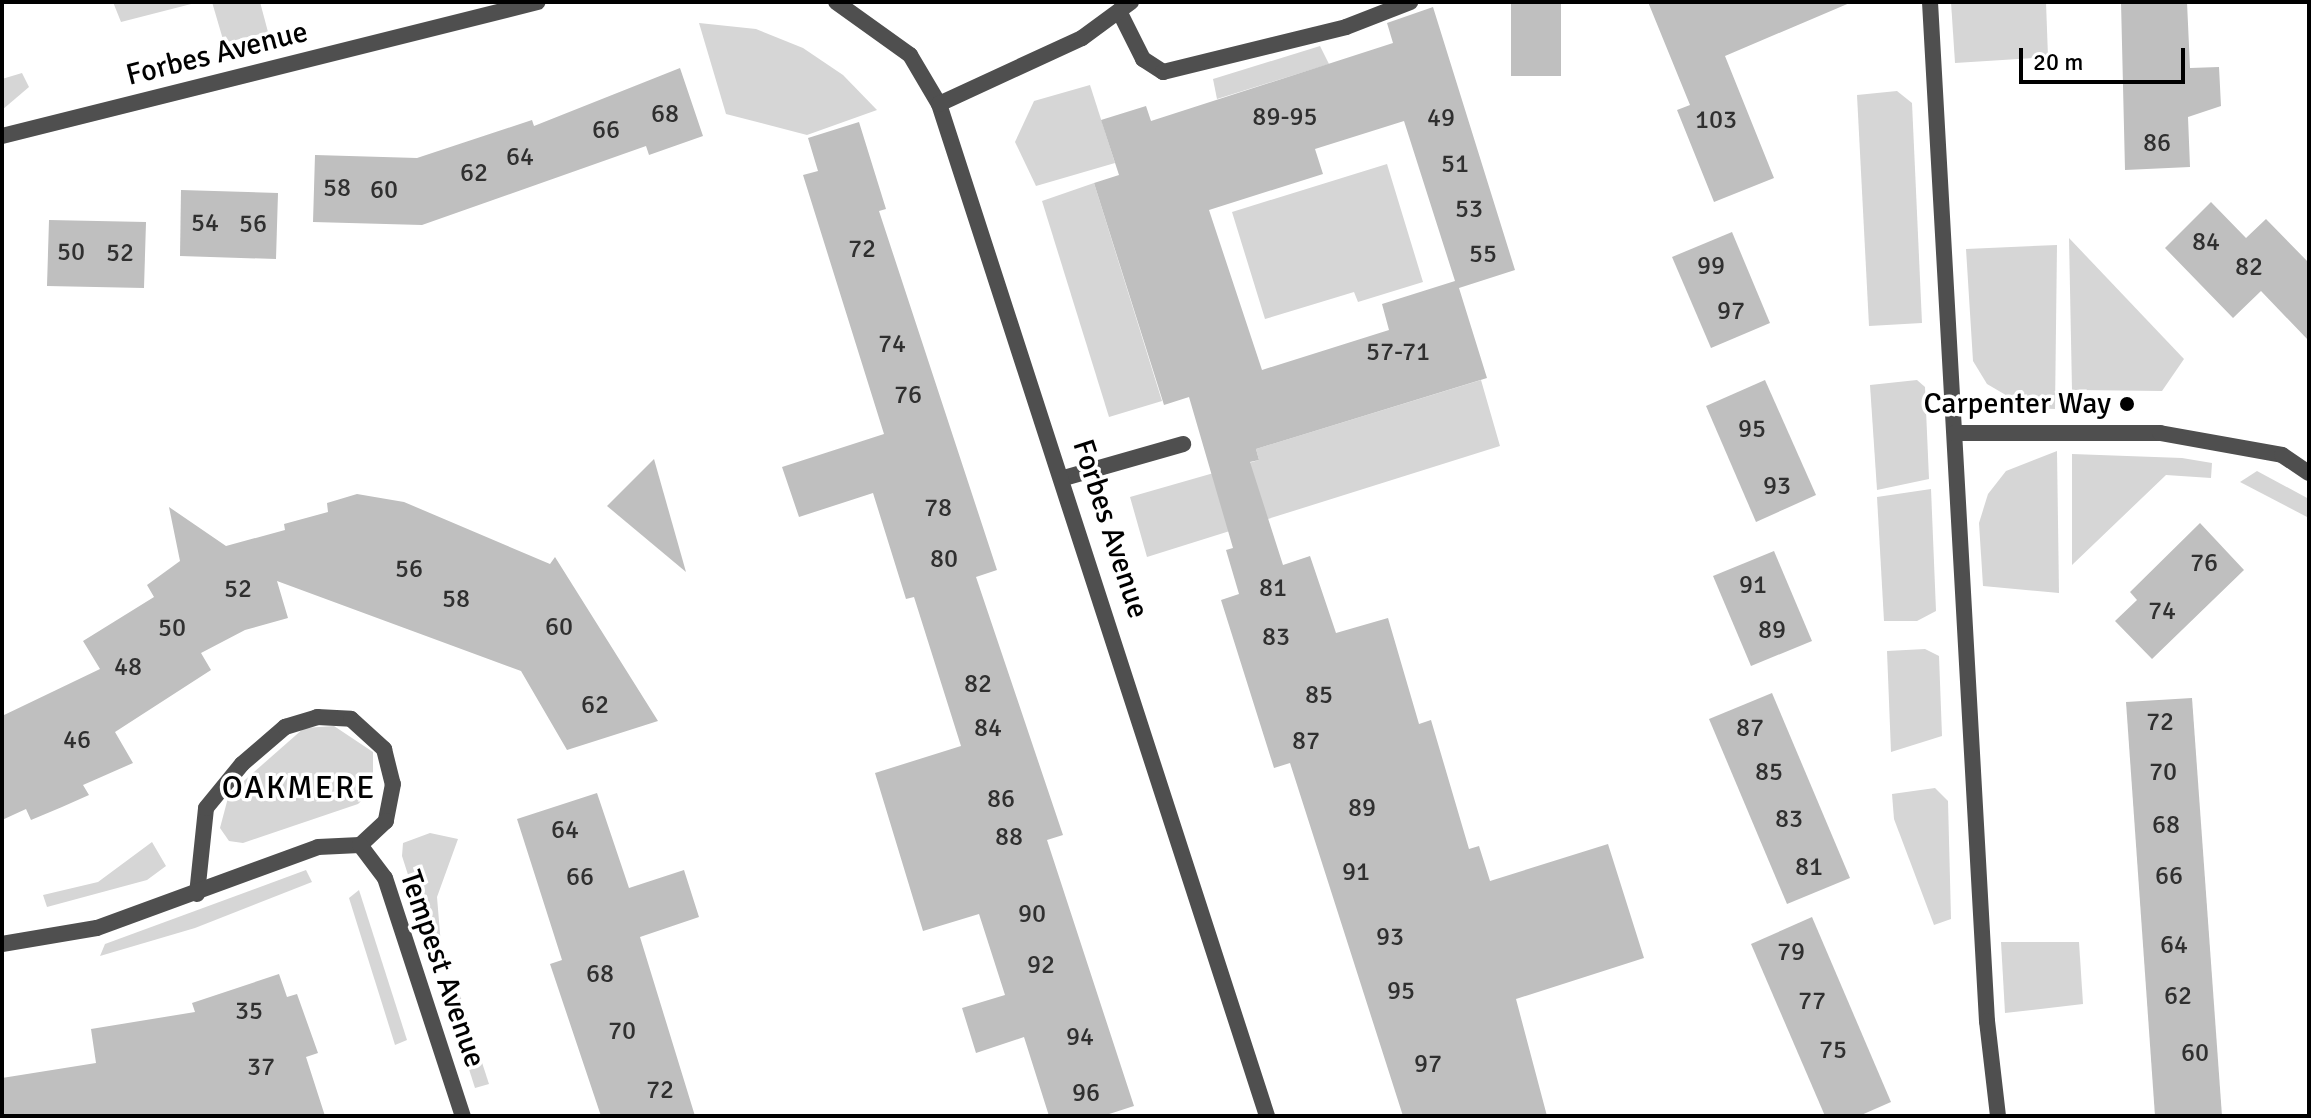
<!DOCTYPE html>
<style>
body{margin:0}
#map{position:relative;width:2311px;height:1118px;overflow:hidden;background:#fff;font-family:Signika,sans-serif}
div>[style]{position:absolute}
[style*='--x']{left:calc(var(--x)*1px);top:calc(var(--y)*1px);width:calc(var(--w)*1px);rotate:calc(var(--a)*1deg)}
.green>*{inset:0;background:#d6d6d6}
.building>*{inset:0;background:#bfbfbf}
.lane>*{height:16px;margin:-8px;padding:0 8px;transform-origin:8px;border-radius:8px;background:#4f4f4f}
.street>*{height:16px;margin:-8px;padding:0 8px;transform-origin:8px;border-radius:8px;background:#4f4f4f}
.dots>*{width:22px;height:22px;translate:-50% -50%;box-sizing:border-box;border:4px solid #fff;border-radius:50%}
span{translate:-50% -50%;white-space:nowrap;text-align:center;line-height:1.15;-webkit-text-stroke:7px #fff;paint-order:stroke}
.number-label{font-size:26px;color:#303030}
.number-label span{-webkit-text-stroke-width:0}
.street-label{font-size:30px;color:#000}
.poi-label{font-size:30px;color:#000}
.right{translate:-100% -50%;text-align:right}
.neighbourhood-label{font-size:32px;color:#000;letter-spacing:2px}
.frame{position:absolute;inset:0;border:4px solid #000;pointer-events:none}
.scale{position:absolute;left:2019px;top:48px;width:166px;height:36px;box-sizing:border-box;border:4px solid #000;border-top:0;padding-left:10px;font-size:24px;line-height:28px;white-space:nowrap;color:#000;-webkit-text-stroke:6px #fff;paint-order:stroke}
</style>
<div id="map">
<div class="green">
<div style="clip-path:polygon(113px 2px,199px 2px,121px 22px)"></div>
<div style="clip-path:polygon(212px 2px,260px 2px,268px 32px,224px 43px)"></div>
<div style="clip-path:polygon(1951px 2px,2046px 2px,2048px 57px,1955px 63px)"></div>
<div style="clip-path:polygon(699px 23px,756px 29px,803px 48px,843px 75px,877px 110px,807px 135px,726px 114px)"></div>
<div style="clip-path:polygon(1320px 46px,1329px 64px,1217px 99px,1213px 79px)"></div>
<div style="clip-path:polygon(22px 73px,29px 87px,2px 110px,2px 79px)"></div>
<div style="clip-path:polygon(1090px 85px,1115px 163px,1036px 186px,1015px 142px,1034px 101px)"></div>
<div style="clip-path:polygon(1897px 91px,1912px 103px,1922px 323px,1869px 326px,1857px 95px)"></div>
<div style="clip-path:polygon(1387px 164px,1423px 282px,1358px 302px,1354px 292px,1265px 319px,1232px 212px)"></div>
<div style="clip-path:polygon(1094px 183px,1162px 401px,1109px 417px,1042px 201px)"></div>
<div style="clip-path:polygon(2069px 238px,2184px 359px,2162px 391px,2072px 390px)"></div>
<div style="clip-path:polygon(2057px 245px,2055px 409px,2028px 408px,1987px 384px,1973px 361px,1966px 249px)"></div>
<div style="clip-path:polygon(1481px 380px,1500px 446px,1147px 557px,1130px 497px,1259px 460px,1256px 449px)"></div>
<div style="clip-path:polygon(1917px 380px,1925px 387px,1929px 479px,1877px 490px,1870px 385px)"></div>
<div style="clip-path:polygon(2057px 451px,2059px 593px,1983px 586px,1979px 523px,1988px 494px,2006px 471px)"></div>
<div style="clip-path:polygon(2072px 454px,2182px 458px,2212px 463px,2211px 478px,2166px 475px,2072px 565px)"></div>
<div style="clip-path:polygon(2257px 471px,2309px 499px,2309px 518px,2240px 482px)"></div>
<div style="clip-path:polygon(1931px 489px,1936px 611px,1917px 621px,1884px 621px,1877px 497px)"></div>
<div style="clip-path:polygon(1925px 649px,1939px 656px,1942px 736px,1891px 752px,1887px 651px)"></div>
<div style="clip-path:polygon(334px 726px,373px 752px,373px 790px,358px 804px,243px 843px,229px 841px,220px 828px,229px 794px,304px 728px)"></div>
<div style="clip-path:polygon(1935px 788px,1948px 801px,1951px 919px,1934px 925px,1894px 819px,1892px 794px)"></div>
<div style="clip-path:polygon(430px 833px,458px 839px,437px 897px,441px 945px,432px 950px,402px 856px,403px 843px)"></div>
<div style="clip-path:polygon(152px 842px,166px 866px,147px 880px,47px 907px,43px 895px,98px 882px)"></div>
<div style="clip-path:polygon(306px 870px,312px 882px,195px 928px,100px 956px,105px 944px)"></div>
<div style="clip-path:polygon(359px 890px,407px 1040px,395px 1045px,349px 898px)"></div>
<div style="clip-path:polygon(2001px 942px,2079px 942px,2083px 1004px,2005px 1013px)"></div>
<div style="clip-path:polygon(458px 989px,489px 1084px,475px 1088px,445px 994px)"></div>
</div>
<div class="building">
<div style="clip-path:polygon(1511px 2px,1561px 2px,1561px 76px,1511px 76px)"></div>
<div style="clip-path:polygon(1648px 2px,1852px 2px,1725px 56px,1774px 178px,1714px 202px,1677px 110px,1690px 105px)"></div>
<div style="clip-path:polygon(2121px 2px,2187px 2px,2190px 68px,2219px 67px,2221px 106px,2188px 117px,2190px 167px,2125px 170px)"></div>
<div style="clip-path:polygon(evenodd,1433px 7px,1515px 270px,1459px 288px,1487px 378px,1256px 449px,1259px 460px,1250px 462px,1283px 565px,1310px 556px,1336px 633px,1388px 618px,1419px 724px,1431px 720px,1469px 849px,1479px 846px,1490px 881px,1608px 844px,1644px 958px,1516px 999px,1547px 1116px,1403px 1116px,1290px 763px,1274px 768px,1221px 600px,1239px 594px,1226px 550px,1233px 548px,1189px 397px,1164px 405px,1094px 183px,1119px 175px,1101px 120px,1146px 106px,1151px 121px,1393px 43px,1387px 23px,1433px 7px,1404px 121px,1455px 281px,1382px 304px,1389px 330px,1262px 370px,1209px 210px,1323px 174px,1315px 149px,1404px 121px)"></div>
<div style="clip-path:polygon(680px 68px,703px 136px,649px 155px,646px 146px,422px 225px,313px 222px,315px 155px,417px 158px,532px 120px,534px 126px)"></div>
<div style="clip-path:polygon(859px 122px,886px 209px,879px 211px,997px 570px,976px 577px,1063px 835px,1047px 840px,1134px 1106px,1103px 1116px,1049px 1116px,1024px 1037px,976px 1053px,962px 1008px,1005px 995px,979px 914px,923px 931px,875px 773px,961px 746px,914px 597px,906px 599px,873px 493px,799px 517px,782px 467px,884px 434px,803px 175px,818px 171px,808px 138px)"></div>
<div style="clip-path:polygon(181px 190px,278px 193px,276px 259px,180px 256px)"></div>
<div style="clip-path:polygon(2211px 202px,2246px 238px,2266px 219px,2309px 263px,2309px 341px,2261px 291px,2233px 318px,2165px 248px)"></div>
<div style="clip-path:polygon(49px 220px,146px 222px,144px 288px,47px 286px)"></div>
<div style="clip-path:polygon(1732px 232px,1770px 323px,1711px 348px,1672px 257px)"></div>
<div style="clip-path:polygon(1765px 380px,1816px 495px,1756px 522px,1706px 406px)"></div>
<div style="clip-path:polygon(654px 459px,686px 572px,607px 506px)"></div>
<div style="clip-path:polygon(357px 494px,404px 502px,550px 564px,555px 557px,658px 721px,567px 750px,521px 671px,277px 581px,288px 618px,245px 630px,201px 653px,211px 670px,115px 732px,133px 763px,83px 785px,89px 795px,62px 807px,31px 820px,26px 809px,2px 820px,2px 716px,100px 669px,83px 641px,154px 597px,147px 585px,180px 561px,169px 507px,226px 546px,285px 530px,284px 524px,328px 512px,327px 503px)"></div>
<div style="clip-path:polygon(2200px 523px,2244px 570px,2152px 659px,2115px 621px,2137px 600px,2130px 592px)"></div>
<div style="clip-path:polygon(1774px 551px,1812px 641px,1751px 666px,1713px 576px)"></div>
<div style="clip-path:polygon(1772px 693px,1850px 878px,1787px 904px,1709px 719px)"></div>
<div style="clip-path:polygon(2192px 698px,2222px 1116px,2155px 1116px,2126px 702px)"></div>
<div style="clip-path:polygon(597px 793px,629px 888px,684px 870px,699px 917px,640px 937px,695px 1116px,601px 1116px,550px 964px,562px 960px,517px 819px)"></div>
<div style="clip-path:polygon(1812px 917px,1891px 1102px,1859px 1116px,1825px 1116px,1751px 944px)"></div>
<div style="clip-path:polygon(279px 974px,287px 997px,297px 994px,318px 1053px,306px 1057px,325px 1116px,2px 1116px,2px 1078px,96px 1063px,91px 1029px,195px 1012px,192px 1003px)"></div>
</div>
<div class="lane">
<div style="--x:1119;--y:11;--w:54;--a:63.4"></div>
<div style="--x:1143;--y:59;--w:24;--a:33"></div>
<div style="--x:1163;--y:72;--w:188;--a:-13.8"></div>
<div style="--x:1346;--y:27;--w:69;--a:-21.3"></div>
<div style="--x:1064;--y:478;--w:124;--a:-15.9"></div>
</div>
<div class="street">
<div style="--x:836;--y:2;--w:91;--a:35.6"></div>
<div style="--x:910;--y:55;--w:57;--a:59.4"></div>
<div style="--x:939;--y:104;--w:1064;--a:72.04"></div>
<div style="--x:1930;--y:2;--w:1021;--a:86.8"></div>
<div style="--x:1987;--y:1021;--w:96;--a:83.4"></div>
<div style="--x:939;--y:104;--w:157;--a:-24.8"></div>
<div style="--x:1082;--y:38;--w:61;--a:-36.3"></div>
<div style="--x:2;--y:136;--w:552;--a:-14.04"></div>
<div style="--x:1955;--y:433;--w:205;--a:0"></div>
<div style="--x:2160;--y:433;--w:124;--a:10.2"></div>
<div style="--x:2282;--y:455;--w:32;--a:34"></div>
<div style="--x:197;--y:894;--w:86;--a:-84"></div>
<div style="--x:206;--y:808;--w:57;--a:-50.7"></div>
<div style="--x:242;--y:764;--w:57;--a:-40.7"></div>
<div style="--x:285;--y:727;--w:34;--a:-17"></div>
<div style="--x:317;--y:717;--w:34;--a:3"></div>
<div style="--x:351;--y:719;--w:45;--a:42.3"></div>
<div style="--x:384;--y:749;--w:36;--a:76"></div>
<div style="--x:393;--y:784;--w:38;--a:101"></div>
<div style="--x:386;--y:821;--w:35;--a:137"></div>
<div style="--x:2;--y:944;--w:96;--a:-9.6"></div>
<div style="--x:97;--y:928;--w:235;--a:-20.1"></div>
<div style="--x:318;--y:847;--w:42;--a:-2.7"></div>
<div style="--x:360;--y:845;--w:41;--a:52.9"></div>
<div style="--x:385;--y:878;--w:250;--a:71.9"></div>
</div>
<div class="dots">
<div style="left:2127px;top:404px;background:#000"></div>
</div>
<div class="number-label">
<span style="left:665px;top:115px">68</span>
<span style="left:1285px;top:118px">89-95</span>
<span style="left:1441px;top:119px">49</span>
<span style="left:1716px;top:121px">103</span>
<span style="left:606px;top:131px">66</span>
<span style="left:2157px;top:144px">86</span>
<span style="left:520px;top:158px">64</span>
<span style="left:1455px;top:165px">51</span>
<span style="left:474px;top:174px">62</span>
<span style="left:337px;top:189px">58</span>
<span style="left:384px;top:191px">60</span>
<span style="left:1469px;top:210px">53</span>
<span style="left:205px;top:224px">54</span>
<span style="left:253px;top:225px">56</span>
<span style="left:2206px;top:243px">84</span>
<span style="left:862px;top:250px">72</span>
<span style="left:71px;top:253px">50</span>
<span style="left:120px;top:254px">52</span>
<span style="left:1483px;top:255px">55</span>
<span style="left:1711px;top:267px">99</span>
<span style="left:2249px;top:268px">82</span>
<span style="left:1731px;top:312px">97</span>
<span style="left:892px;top:345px">74</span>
<span style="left:1398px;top:353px">57-71</span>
<span style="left:908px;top:396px">76</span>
<span style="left:1752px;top:430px">95</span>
<span style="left:1777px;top:487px">93</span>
<span style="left:938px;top:509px">78</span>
<span style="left:944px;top:560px">80</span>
<span style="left:2204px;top:564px">76</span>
<span style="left:409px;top:570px">56</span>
<span style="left:1753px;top:586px">91</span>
<span style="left:1273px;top:589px">81</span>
<span style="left:238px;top:590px">52</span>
<span style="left:456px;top:600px">58</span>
<span style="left:2162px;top:612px">74</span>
<span style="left:559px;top:628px">60</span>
<span style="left:172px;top:629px">50</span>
<span style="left:1772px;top:631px">89</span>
<span style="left:1276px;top:638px">83</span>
<span style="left:128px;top:668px">48</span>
<span style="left:978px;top:685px">82</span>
<span style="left:1319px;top:696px">85</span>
<span style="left:595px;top:706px">62</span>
<span style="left:2160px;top:723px">72</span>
<span style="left:988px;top:729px">84</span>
<span style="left:1750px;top:729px">87</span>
<span style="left:77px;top:741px">46</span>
<span style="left:1306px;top:742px">87</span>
<span style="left:1769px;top:773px">85</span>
<span style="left:2163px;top:773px">70</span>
<span style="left:1001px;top:800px">86</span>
<span style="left:1362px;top:809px">89</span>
<span style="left:1789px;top:820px">83</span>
<span style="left:2166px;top:826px">68</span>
<span style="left:565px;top:831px">64</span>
<span style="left:1009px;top:838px">88</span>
<span style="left:1809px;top:868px">81</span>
<span style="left:1356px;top:873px">91</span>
<span style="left:2169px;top:877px">66</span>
<span style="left:580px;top:878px">66</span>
<span style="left:1032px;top:915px">90</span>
<span style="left:1390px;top:938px">93</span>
<span style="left:2174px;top:946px">64</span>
<span style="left:1791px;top:953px">79</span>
<span style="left:1041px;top:966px">92</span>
<span style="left:600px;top:975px">68</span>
<span style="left:1401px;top:992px">95</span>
<span style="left:2178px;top:997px">62</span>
<span style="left:1812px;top:1002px">77</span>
<span style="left:249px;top:1012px">35</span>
<span style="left:622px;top:1032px">70</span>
<span style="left:1080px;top:1038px">94</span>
<span style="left:1833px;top:1051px">75</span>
<span style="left:2195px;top:1054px">60</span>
<span style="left:1428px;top:1065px">97</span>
<span style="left:261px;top:1068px">37</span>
<span style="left:660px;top:1091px">72</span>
<span style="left:1086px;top:1094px">96</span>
</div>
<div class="street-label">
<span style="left:217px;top:54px;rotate:-14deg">Forbes Avenue</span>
<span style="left:1110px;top:529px;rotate:72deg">Forbes Avenue</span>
<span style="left:442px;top:969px;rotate:71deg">Tempest Avenue</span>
</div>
<div class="poi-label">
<span class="right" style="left:2111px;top:404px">Carpenter Way</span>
</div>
<div class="neighbourhood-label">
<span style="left:299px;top:788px">OAKMERE</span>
</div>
<div class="frame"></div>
<div class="scale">20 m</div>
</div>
